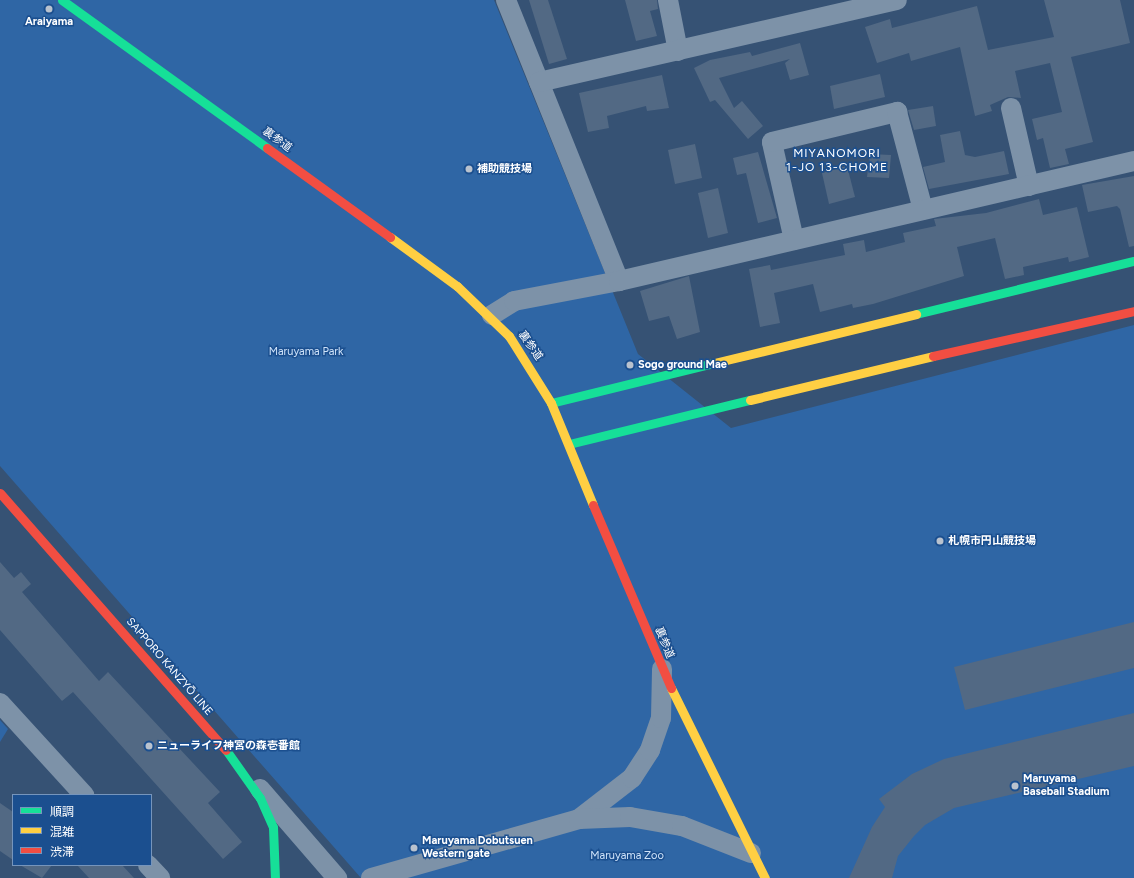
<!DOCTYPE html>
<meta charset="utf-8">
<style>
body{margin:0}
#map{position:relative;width:1134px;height:878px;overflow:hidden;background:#365274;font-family:Figtree,"Noto Sans JP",sans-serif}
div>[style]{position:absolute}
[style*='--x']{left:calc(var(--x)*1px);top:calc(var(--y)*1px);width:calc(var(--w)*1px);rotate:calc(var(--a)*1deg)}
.green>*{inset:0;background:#2f66a5}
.building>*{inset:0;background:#526984}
.street>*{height:20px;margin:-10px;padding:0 10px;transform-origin:10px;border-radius:10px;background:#7d92a8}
.fast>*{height:9px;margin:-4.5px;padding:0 4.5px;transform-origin:4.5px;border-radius:4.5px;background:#16e098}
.slow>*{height:9px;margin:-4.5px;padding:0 4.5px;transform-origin:4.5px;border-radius:4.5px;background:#ffcf43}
.jam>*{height:9px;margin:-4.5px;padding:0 4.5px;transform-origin:4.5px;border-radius:4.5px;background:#f24e42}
.dots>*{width:11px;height:11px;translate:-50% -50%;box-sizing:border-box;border:2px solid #1b4f8f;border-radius:50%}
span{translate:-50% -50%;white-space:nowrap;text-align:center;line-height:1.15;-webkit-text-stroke:3px #1b4f8f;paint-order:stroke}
.poi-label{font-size:11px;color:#fff;font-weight:700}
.left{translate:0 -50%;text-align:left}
.street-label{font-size:11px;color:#fff}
.park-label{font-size:11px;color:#cfe3fa}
.neighbourhood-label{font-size:12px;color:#fff;letter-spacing:1px}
.legend{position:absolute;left:12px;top:794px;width:140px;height:72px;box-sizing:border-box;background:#1b4f8f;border:1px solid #7695bc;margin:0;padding:5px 7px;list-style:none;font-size:12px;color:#fff}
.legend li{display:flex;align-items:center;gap:8px;height:20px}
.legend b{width:20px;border:1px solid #7695bc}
</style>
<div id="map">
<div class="green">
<div style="clip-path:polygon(0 0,494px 0,638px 354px,731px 428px,1134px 325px,1134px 878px,361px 878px,0 466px)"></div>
<div style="clip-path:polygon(0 720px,8px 729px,0 742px)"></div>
</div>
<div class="building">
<div style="clip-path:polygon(529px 0,548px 0,567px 59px,549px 64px)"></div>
<div style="clip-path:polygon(625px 0,657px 0,658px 9px,650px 11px,657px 36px,636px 41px)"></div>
<div style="clip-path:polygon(1044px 0,1120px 0,1130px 43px,1071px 57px,1093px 142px,1065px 149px,1069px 164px,1050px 168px,1043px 138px,1037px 140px,1032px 119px,1062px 112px,1050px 63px,1015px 71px,1021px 98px,1008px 97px,990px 105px,992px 111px,975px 116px,960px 47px,911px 61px,909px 53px,877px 63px,865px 27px,890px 19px,892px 28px,977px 6px,988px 50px,1054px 37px)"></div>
<div style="clip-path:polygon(800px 43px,809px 75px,790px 80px,785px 63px,790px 59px,719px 78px,734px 108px,742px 101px,763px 126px,748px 139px,715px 100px,710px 102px,694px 68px,710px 60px,750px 52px,752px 56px)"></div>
<div style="clip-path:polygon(880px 74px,885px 97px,834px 109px,830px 86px)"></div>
<div style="clip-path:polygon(662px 75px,669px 108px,647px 111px,646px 106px,607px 116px,609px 128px,588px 132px,579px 93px)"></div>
<div style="clip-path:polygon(933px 106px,936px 126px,914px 130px,908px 110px)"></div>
<div style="clip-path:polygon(960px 131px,965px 155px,975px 157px,1004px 151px,1009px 174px,929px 189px,923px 167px,945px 162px,940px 135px)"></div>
<div style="clip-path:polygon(695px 144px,702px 178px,675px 184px,668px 150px)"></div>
<div style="clip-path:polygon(758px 152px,777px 218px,758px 223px,746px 173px,737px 175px,733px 158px)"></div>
<div style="clip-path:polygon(870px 154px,891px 155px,889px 178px,867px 177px)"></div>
<div style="clip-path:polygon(847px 166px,855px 197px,829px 204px,822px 173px)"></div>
<div style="clip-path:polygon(1134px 176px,1134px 246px,1129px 247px,1120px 209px,1117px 206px,1088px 212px,1082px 185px)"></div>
<div style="clip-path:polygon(718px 188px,728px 233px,708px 238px,698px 193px)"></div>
<div style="clip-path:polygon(1039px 199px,1043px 215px,1077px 207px,1089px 257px,1069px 262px,1068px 257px,1023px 267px,1024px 275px,1005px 279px,995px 238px,957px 247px,964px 276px,873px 304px,853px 308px,852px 304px,820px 312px,813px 284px,774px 293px,780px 323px,760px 327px,749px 269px,770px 265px,771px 270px,845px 255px,843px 244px,864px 240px,866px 252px,905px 242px,903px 233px,936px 226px,934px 219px,986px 213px)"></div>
<div style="clip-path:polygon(689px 276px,700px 332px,677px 339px,669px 316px,649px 321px,640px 291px)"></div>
<div style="clip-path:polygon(0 562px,14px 578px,21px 572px,31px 584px,22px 592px,99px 681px,108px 672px,220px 792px,208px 803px,242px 842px,223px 859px,73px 692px,62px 701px,0 630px)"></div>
<div style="clip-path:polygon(1134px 622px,1134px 668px,965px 710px,954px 667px)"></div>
<div style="clip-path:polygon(1134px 713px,1134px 766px,954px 808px,925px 825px,914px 836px,898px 856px,892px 878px,849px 878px,872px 827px,885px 807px,879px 799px,912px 774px,944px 759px)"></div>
<div style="clip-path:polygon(0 803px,13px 812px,13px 860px,0 851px)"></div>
<div style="clip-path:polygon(20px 865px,52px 865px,42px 878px)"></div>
<div style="clip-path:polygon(77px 865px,122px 865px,134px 878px,89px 878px)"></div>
</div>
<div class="street">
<div style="--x:506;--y:0;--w:303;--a:68.1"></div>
<div style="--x:668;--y:0;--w:52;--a:78.9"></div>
<div style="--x:539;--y:82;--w:367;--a:-12.9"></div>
<div style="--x:1011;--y:108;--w:80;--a:77"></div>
<div style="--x:794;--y:240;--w:100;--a:-102.7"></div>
<div style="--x:772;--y:142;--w:129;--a:-13.5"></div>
<div style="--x:897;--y:112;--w:101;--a:75.1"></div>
<div style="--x:492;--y:315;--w:26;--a:-32"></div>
<div style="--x:514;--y:301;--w:107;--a:-10.8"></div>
<div style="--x:619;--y:281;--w:529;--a:-13.12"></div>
<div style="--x:0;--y:703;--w:125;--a:47.6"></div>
<div style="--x:260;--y:789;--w:118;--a:49.1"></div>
<div style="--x:579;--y:819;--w:67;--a:-37.7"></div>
<div style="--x:632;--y:778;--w:33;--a:-57"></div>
<div style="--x:650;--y:750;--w:34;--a:-71"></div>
<div style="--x:661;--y:718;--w:49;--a:-88.8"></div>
<div style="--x:148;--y:865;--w:18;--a:47"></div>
<div style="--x:371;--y:878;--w:216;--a:-15.8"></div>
<div style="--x:579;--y:819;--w:51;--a:-2.2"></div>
<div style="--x:630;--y:817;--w:53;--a:9.8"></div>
<div style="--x:682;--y:826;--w:74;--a:21.4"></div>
</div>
<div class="fast">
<div style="--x:62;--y:0;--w:253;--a:35.8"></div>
<div style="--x:916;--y:314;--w:224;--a:-13.7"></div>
<div style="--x:551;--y:403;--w:168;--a:-13.8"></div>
<div style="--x:569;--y:444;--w:186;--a:-13.7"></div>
<div style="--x:226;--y:750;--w:59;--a:54.7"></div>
<div style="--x:260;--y:798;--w:32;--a:66"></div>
<div style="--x:273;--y:827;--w:51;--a:87.8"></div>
</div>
<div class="slow">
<div style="--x:390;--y:237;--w:83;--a:36.2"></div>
<div style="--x:457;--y:286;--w:72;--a:43.9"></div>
<div style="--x:509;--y:336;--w:79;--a:57.9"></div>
<div style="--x:551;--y:403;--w:110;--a:67.6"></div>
<div style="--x:714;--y:363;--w:208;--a:-13.6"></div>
<div style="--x:750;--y:400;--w:188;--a:-13.5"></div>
<div style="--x:671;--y:688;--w:212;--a:63.7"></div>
</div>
<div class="jam">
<div style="--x:267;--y:148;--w:152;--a:35.9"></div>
<div style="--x:933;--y:356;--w:206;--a:-12.6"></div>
<div style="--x:0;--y:493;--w:342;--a:48.7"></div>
<div style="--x:593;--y:505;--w:199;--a:66.9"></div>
</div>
<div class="dots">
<div style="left:49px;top:9px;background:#b9c2ce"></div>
<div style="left:469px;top:169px;background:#b9c2ce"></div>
<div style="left:630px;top:365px;background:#b9c2ce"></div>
<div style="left:940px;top:541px;background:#b9c2ce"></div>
<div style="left:149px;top:746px;background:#b9c2ce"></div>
<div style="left:1015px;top:786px;background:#b9c2ce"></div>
<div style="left:414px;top:848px;background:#b9c2ce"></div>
</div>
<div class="poi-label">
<span style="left:49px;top:22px">Araiyama</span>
<span class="left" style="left:477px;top:169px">補助競技場</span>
<span class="left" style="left:638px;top:365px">Sogo ground Mae</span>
<span class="left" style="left:948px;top:541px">札幌市円山競技場</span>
<span class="left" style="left:157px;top:746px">ニューライフ神宮の森壱番館</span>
<span class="left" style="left:1023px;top:786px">Maruyama<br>Baseball Stadium</span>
<span class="left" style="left:422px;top:848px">Maruyama Dobutsuen<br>Western gate</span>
</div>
<div class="street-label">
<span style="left:277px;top:140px;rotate:36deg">裏参道</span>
<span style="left:530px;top:346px;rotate:55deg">裏参道</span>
<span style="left:664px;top:643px;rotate:68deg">裏参道</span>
<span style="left:169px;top:667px;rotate:49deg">SAPPORO KANZYŌ LINE</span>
</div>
<div class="park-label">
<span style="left:306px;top:352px">Maruyama Park</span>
<span style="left:627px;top:856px">Maruyama Zoo</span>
</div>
<div class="neighbourhood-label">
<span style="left:837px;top:161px">MIYANOMORI<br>1-JO 13-CHOME</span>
</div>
<ul class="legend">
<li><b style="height:5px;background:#16e098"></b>順調</li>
<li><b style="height:5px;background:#ffcf43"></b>混雑</li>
<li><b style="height:5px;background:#f24e42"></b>渋滞</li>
</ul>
</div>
